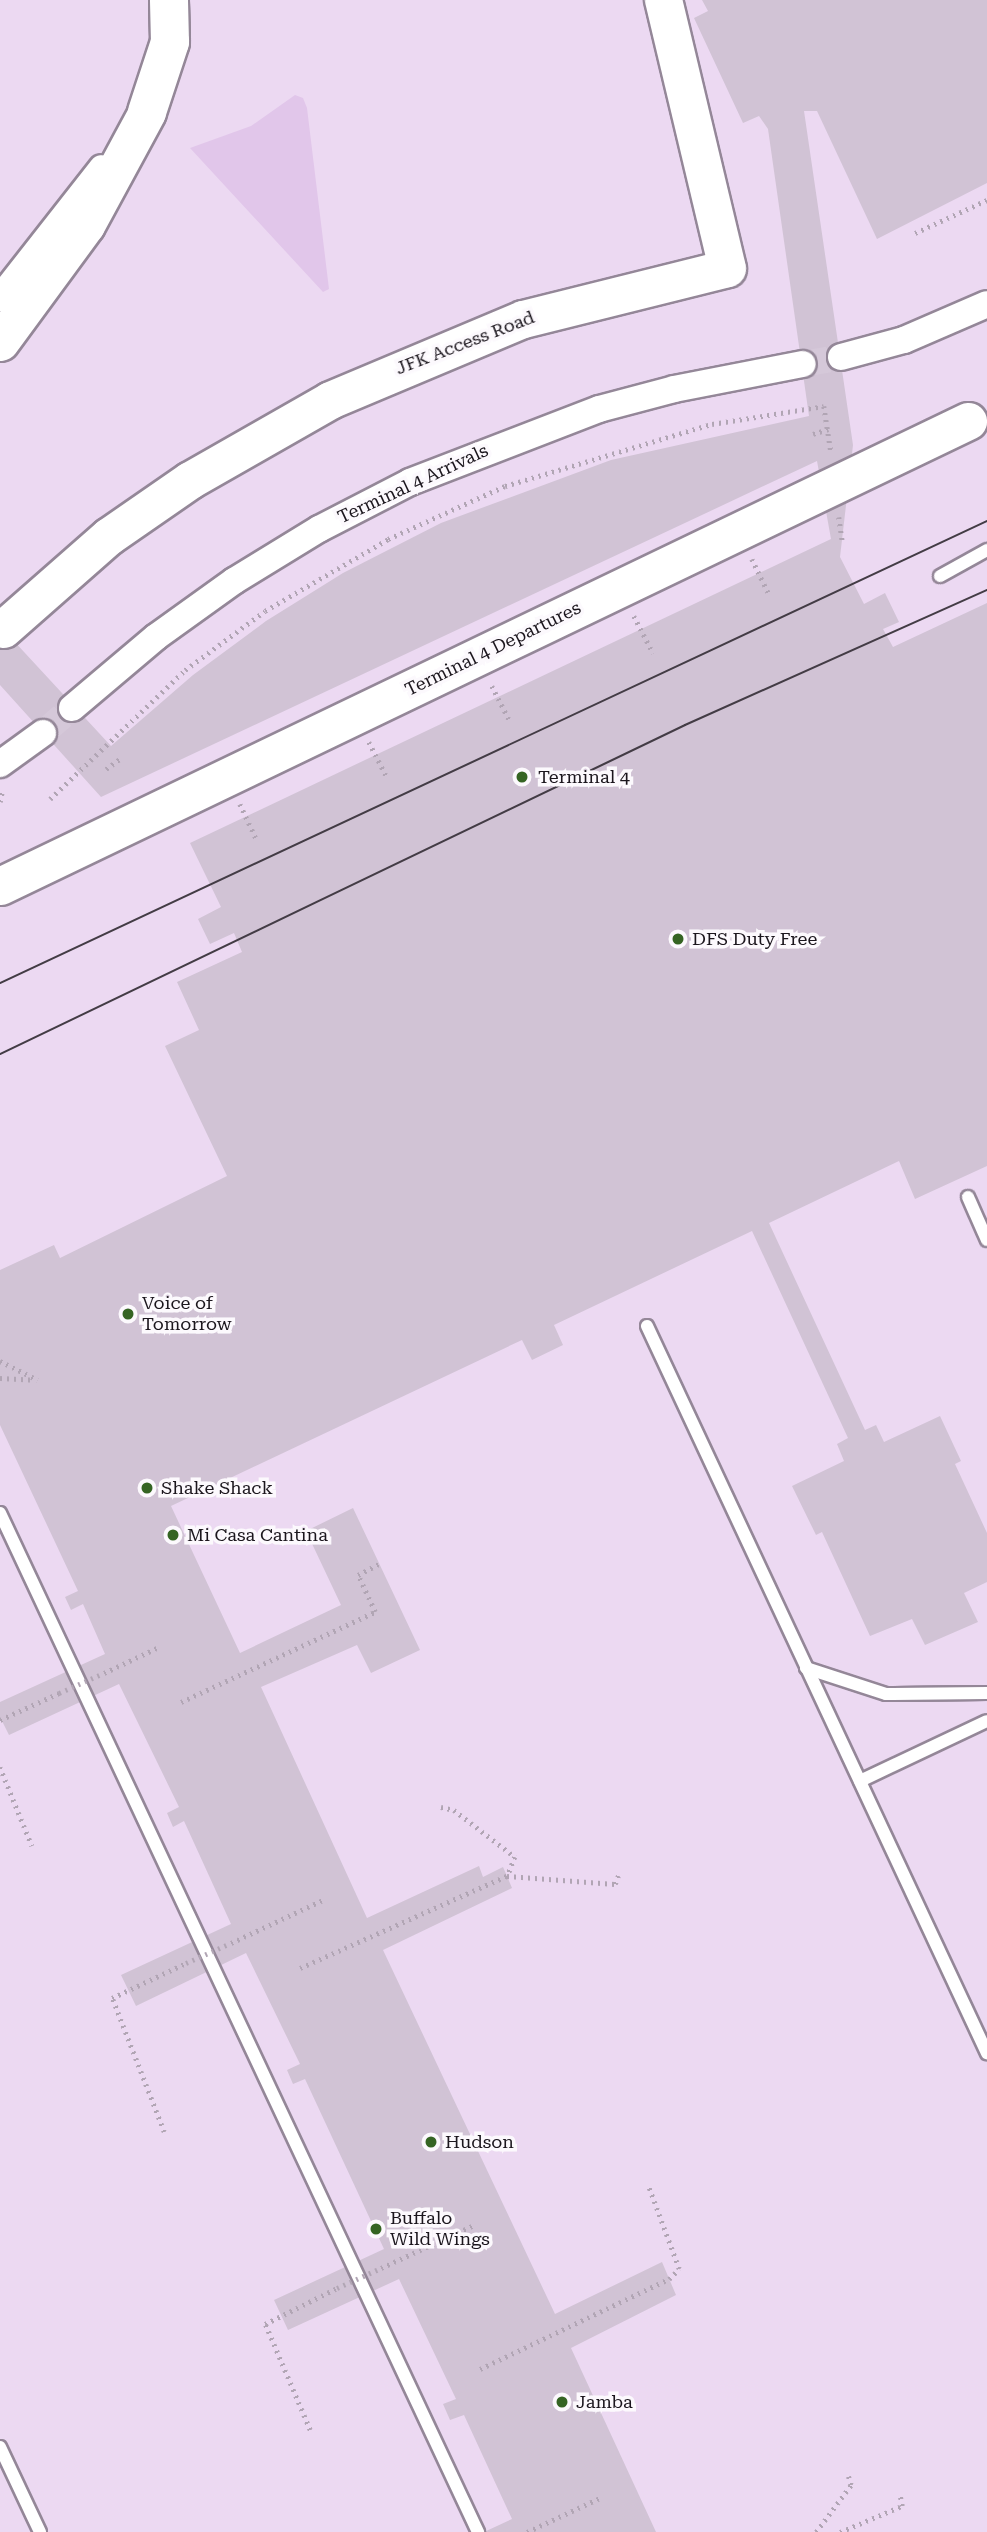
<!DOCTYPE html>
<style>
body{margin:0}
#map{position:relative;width:987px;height:2532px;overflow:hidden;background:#f6e7fa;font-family:"Roboto Serif",serif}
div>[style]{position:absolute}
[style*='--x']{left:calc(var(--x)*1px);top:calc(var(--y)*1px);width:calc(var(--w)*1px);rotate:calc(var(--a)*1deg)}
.built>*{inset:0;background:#ecd9f2}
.green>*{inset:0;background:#e1c6ea}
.building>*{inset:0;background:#d1c3d5}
.street-tunnel>*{height:26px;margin-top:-13px;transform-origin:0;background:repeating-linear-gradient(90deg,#d5c8d9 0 26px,transparent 0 39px)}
.path>*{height:4.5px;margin-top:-2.25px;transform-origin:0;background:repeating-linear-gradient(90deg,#b1a5b4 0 2px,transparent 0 7px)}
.roads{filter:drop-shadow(2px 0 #948798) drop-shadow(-2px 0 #948798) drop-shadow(0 2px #948798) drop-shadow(0 -2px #948798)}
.lane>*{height:12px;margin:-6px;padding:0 6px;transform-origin:6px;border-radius:6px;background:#fff}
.street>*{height:26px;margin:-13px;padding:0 13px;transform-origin:13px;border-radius:13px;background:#fff}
.secondary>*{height:37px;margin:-18.5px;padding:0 18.5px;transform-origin:18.5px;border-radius:18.5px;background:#fff}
.highway>*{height:38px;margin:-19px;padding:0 19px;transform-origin:19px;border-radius:19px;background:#fff}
.tram>*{height:2px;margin:-1px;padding:0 1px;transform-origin:1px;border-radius:1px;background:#433c45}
.path-bridge>*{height:4.5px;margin-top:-2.25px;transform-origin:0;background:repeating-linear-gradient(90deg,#b1a5b4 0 2px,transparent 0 7px)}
.bridges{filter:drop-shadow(2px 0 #948798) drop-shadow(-2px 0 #948798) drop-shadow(0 2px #948798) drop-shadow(0 -2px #948798)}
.secondary-bridge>*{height:37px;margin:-18.5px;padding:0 18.5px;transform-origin:18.5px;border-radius:18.5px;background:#fff}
.dots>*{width:19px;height:19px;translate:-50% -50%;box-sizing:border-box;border:4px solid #fcf9fd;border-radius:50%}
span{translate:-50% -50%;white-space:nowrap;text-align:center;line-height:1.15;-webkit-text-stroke:7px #fcf9fd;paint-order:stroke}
.street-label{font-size:18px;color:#1b161d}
.poi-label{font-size:18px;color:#1b161d}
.left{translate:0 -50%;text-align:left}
</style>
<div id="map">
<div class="built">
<div style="clip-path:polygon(0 0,987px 0,987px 2532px,0 2532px)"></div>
</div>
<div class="green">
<div style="clip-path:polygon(295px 95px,303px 98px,307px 108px,329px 289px,323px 292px,190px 148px,251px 126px)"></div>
</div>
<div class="building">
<div style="clip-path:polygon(702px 0,987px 0,987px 183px,877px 239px,817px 111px,804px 111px,853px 445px,840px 557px,864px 604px,885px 593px,899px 622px,883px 629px,893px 647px,987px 603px,987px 1166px,915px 1199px,899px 1161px,769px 1223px,865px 1430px,876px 1425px,884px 1442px,940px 1416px,961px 1461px,955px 1464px,987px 1533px,987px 1582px,964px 1593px,978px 1622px,925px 1645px,912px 1619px,870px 1636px,822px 1532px,816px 1535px,792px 1486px,844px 1461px,837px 1444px,848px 1438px,752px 1231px,554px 1325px,563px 1345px,532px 1360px,522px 1340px,171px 1506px,240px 1653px,341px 1605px,306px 1531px,353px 1508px,420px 1650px,371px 1673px,357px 1645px,261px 1687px,367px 1918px,479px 1866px,483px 1877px,503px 1867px,507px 1876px,512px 1888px,383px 1950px,555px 2314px,662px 2262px,676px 2295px,571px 2348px,656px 2532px,484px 2532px,512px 2519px,464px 2415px,450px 2420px,443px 2404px,456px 2399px,399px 2279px,288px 2330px,274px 2300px,384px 2249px,305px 2079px,293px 2084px,287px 2070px,300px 2064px,246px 1953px,136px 2006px,121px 1975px,231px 1924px,184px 1821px,173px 1827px,167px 1813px,179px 1807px,119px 1684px,9px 1735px,0 1717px,0 1702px,105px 1654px,83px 1604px,71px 1610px,65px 1597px,78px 1591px,0 1425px,0 1270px,54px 1245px,60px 1258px,227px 1176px,165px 1046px,199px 1030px,177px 982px,242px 952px,234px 933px,210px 944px,198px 919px,221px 907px,190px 843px,831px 539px,817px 461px,101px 797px,0 685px,0 626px,111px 746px,193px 675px,266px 621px,343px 573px,441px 523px,611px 460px,809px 416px,768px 129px,759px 116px,743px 123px,694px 18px,708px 11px)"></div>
</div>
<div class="street-tunnel">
<div style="--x:803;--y:364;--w:39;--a:-10"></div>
<div style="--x:43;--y:733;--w:38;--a:-41"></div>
</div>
<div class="path">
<div style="--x:915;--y:233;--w:79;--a:-24.6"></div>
<div style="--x:813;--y:434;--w:16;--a:-18"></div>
<div style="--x:839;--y:517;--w:27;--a:82"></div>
<div style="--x:752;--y:559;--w:41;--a:64.1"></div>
<div style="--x:634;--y:616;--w:42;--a:62.8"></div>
<div style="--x:492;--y:686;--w:38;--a:63"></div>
<div style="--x:369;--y:742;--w:38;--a:63"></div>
<div style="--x:106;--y:769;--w:19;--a:-36"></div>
<div style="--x:50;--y:799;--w:187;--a:-43.7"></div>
<div style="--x:185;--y:670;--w:99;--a:-36.4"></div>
<div style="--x:265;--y:611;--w:143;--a:-30.3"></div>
<div style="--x:388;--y:539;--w:128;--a:-24.4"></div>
<div style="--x:505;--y:486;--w:216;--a:-16.7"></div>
<div style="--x:712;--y:424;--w:113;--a:-9.1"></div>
<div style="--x:824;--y:406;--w:47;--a:81.3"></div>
<div style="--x:0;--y:802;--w:10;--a:-79"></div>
<div style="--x:240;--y:804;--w:38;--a:65"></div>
<div style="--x:0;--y:1361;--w:42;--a:26.6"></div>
<div style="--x:0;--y:1378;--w:34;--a:3"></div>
<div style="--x:104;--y:1673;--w:59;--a:-25.3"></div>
<div style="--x:181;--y:1702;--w:214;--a:-24.9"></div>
<div style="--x:375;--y:1612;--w:41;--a:-114.7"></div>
<div style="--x:358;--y:1575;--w:24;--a:-28"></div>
<div style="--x:0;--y:1720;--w:65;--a:-24.6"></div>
<div style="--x:0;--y:1767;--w:85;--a:67.9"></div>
<div style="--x:441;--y:1807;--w:13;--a:13"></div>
<div style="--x:454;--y:1810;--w:77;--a:37.6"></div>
<div style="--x:515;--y:1857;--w:19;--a:111"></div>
<div style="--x:231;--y:1943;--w:102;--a:-25.1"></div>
<div style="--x:300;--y:1968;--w:227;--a:-24"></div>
<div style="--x:507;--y:1876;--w:108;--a:4.2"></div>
<div style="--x:615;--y:1884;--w:9;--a:-69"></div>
<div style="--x:164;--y:2132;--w:144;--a:-111.2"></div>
<div style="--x:112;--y:1998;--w:82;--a:-25.3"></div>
<div style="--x:381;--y:2268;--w:102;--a:-24.8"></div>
<div style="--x:480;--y:2369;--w:209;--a:-25.5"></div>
<div style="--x:669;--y:2279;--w:14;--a:-45"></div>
<div style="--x:679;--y:2269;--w:90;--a:-110.3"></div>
<div style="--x:310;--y:2430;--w:115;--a:-113"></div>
<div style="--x:265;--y:2324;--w:80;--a:-26.6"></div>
<div style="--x:527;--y:2532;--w:81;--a:-25"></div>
<div style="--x:816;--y:2532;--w:59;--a:-53.3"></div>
<div style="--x:851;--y:2485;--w:9;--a:-108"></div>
<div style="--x:840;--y:2532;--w:67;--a:-22.8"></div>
<div style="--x:902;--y:2506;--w:10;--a:-101"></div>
</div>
<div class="roads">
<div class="lane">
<div style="--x:940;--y:576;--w:54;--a:-29"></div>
<div style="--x:968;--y:1197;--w:47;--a:66.2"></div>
<div style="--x:647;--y:1326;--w:803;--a:64.94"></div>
<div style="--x:0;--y:1513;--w:1126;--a:64.87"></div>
<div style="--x:806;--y:1668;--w:84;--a:18"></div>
<div style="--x:886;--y:1694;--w:101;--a:-0.6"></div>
<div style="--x:860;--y:1781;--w:140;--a:-25.3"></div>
<div style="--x:0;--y:2447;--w:94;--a:64.8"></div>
</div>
<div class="street">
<div style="--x:0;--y:298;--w:165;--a:-51.9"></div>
<div style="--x:841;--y:357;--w:65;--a:-15.1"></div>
<div style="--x:904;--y:340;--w:90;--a:-23.4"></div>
<div style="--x:72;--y:708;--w:110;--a:-40.2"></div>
<div style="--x:156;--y:637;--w:96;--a:-35.7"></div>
<div style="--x:234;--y:581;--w:100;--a:-31.5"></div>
<div style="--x:319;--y:529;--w:102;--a:-27.3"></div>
<div style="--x:410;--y:482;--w:203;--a:-21.1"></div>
<div style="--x:599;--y:409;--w:78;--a:-14.9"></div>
<div style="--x:674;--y:389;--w:131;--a:-11"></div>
<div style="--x:0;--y:764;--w:53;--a:-35.8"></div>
</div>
<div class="secondary">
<div style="--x:0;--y:342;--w:145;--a:-53.7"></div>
<div style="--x:86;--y:225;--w:128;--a:-61.6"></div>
<div style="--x:3;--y:629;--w:141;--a:-41.3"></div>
<div style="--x:109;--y:536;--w:98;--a:-34.7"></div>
<div style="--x:190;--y:480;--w:161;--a:-29.7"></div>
<div style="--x:330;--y:400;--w:209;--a:-22.8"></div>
<div style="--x:523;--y:319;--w:210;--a:-14"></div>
<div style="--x:727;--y:268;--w:276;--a:-103.4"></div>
</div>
<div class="highway">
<div style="--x:147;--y:112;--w:74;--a:-71.8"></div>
<div style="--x:170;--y:42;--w:42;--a:-91.4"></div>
</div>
</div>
<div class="tram">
<div style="--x:0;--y:983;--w:1090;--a:-25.08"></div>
<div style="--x:0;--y:1054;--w:760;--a:-25.65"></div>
<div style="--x:685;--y:725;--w:331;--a:-24.1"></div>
</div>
<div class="path-bridge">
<div style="--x:59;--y:1693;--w:49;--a:-24"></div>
<div style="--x:186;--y:1963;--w:49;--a:-24"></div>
<div style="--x:337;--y:2288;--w:48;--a:-24.4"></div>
</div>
<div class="bridges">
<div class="secondary-bridge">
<div style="--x:0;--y:886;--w:1074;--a:-25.66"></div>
</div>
</div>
<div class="dots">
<div style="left:522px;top:777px;background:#356423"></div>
<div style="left:678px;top:939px;background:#356423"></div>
<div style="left:128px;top:1314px;background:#356423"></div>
<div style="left:147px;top:1488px;background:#356423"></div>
<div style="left:173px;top:1535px;background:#356423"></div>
<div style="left:431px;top:2142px;background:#356423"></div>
<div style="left:376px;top:2229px;background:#356423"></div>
<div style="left:562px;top:2402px;background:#356423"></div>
</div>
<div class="street-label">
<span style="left:465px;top:343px;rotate:-21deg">JFK Access Road</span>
<span style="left:413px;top:484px;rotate:-25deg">Terminal 4 Arrivals</span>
<span style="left:493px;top:649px;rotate:-26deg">Terminal 4 Departures</span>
</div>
<div class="poi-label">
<span class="left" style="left:538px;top:777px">Terminal 4</span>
<span class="left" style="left:692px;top:939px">DFS Duty Free</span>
<span class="left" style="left:142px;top:1314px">Voice of<br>Tomorrow</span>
<span class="left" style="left:161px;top:1488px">Shake Shack</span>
<span class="left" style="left:187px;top:1535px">Mi Casa Cantina</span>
<span class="left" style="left:445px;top:2142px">Hudson</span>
<span class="left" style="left:390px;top:2229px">Buffalo<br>Wild Wings</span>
<span class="left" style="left:576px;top:2402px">Jamba</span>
</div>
</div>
